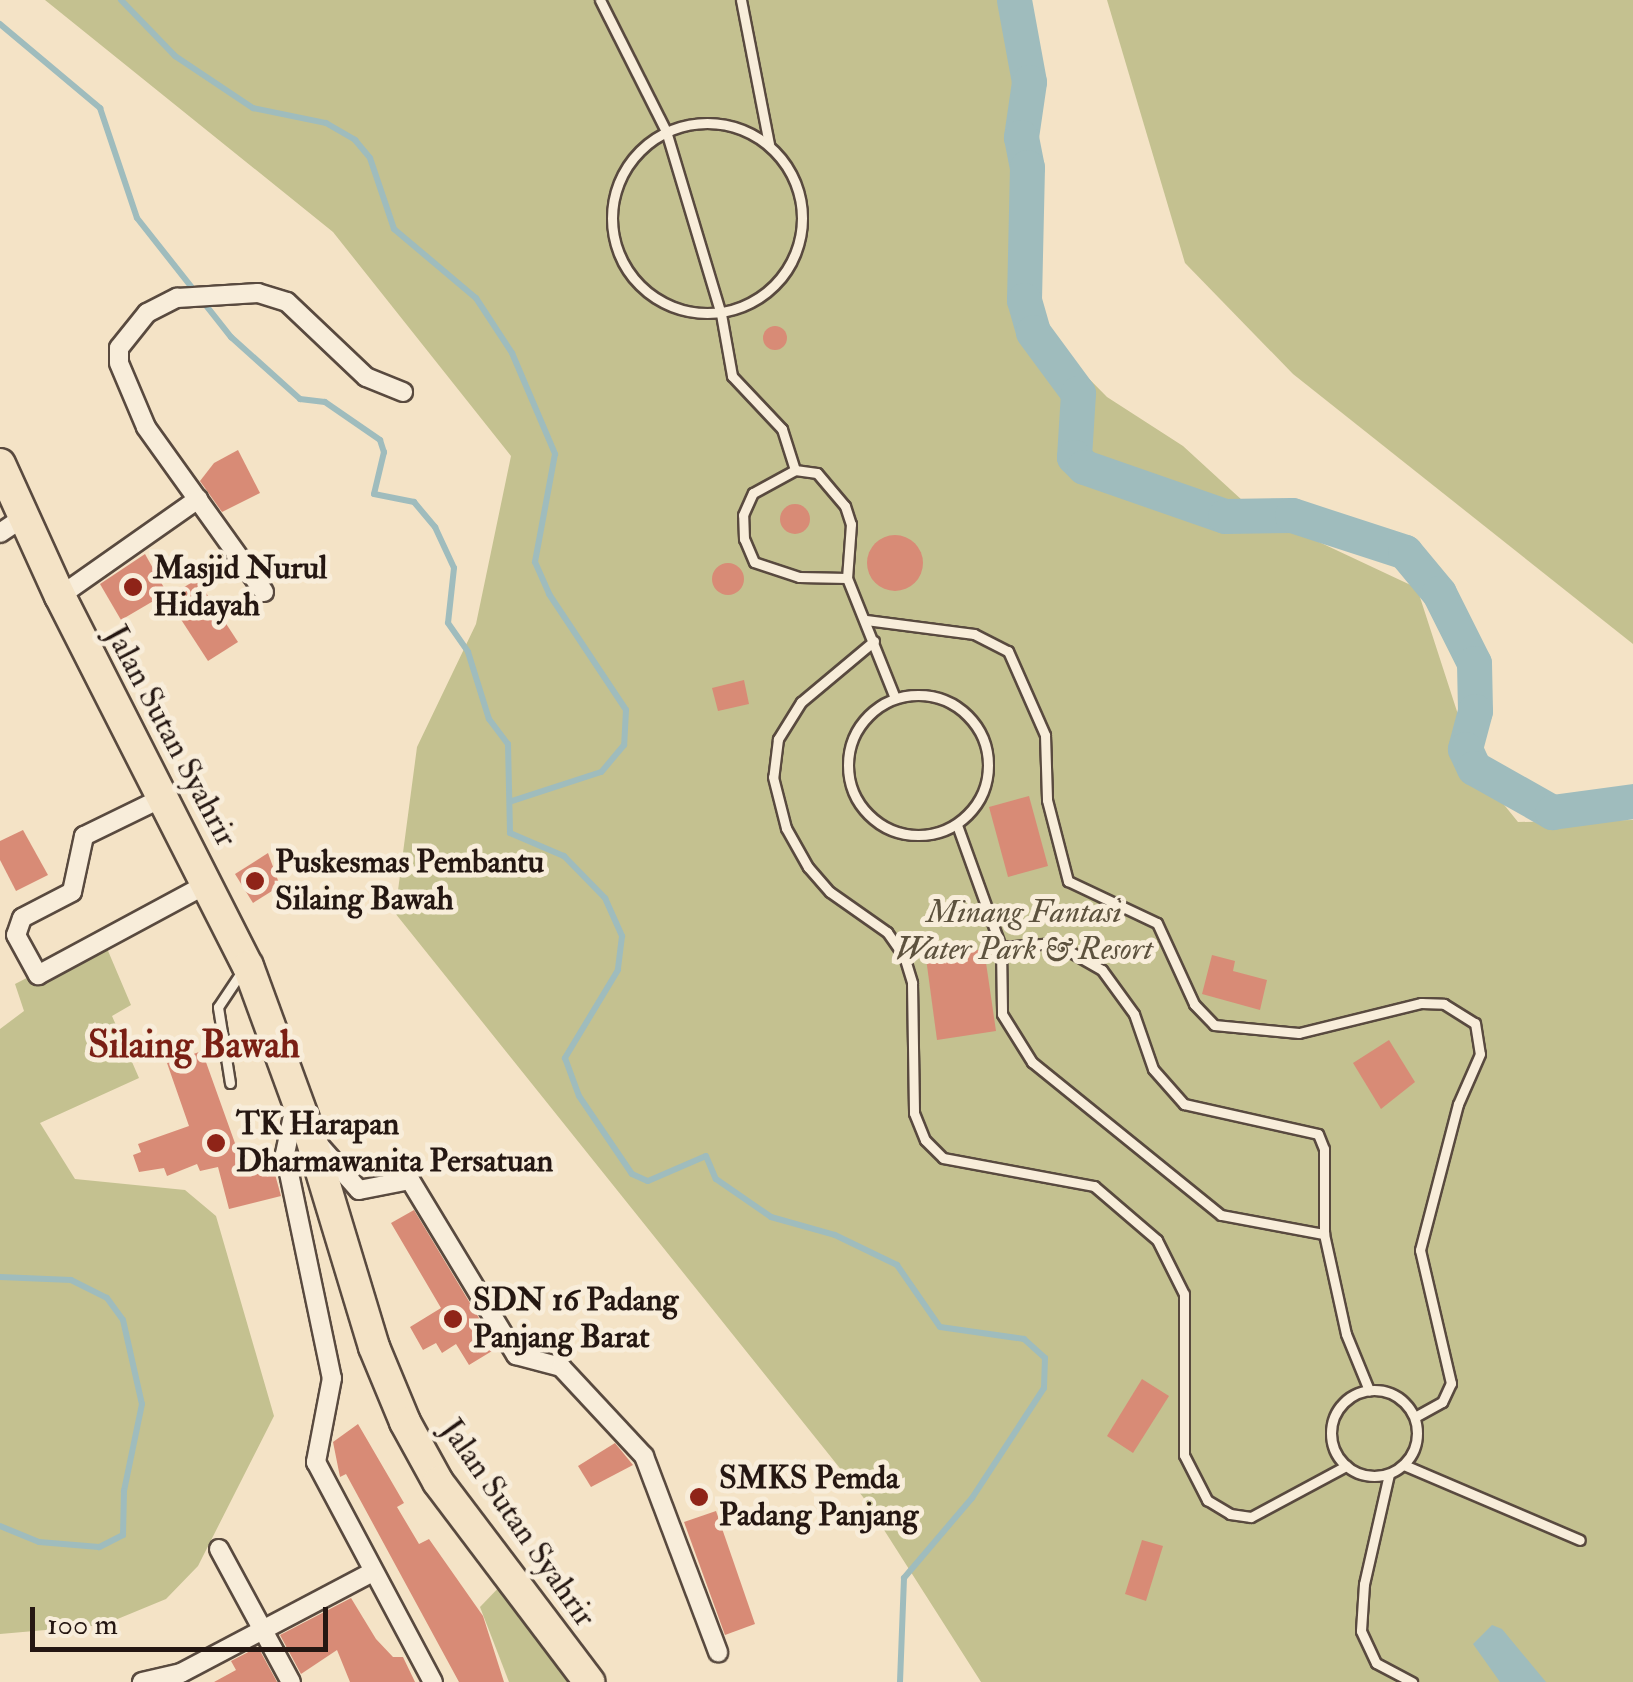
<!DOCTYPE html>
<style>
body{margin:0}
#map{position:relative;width:1633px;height:1682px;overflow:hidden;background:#f4e3c6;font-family:"IM FELL Double Pica",serif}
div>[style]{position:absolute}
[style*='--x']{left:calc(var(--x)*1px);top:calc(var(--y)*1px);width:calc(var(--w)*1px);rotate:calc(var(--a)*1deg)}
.green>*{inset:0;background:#c4c190}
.water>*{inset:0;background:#9fbcbd}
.stream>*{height:6px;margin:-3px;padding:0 3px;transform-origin:3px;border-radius:3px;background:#9fbcbd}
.river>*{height:35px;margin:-17.5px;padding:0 17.5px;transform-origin:17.5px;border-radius:17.5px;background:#9fbcbd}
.building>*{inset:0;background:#d88b76}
.round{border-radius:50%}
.roads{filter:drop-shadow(2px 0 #594a3f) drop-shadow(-2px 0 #594a3f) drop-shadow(0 2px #594a3f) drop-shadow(0 -2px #594a3f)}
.service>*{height:9px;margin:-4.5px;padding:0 4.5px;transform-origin:4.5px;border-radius:4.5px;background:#f8edda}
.service>.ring{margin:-4.5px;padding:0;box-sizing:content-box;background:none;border:9px solid #f8edda;border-radius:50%}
.minor>*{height:18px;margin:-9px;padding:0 9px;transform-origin:9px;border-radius:9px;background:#f8edda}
.trunk>*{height:30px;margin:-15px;padding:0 15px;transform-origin:15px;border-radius:15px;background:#f4e3c6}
.dots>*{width:28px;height:28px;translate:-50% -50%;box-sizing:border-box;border:5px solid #f8edda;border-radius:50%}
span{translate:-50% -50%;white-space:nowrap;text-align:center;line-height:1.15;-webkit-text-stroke:10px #f8edda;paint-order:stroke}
.poi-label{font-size:32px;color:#251712;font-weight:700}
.left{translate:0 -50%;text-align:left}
.street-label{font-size:32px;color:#251712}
.park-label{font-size:32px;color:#5d523e;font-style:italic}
.quarter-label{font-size:38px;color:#7a1f14;font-weight:700}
.scale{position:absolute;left:30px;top:1607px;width:298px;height:45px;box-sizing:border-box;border:5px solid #251712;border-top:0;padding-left:12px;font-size:30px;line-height:35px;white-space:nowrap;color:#251712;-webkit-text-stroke:8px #f8edda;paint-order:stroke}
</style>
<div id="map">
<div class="green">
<div style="clip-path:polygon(45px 0,1014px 0,1024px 40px,1025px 156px,1010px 253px,1030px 319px,1107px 397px,1183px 446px,1255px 512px,1417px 588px,1476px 770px,1518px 822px,1633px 820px,1633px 1682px,981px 1682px,863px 1497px,395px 913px,417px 747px,476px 624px,511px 456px,333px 232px)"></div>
<div style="clip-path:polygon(1107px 0,1633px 0,1633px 644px,1293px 374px,1185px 263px)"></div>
<div style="clip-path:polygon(103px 939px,131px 1005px,112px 1016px,139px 1078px,40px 1123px,75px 1179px,185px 1190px,216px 1216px,274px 1416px,198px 1566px,166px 1599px,103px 1625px,0 1634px,0 1029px,24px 1011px,15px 984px)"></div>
<div style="clip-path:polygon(506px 1580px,580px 1682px,509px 1682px,480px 1607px)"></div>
</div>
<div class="water">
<div style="clip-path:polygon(1492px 1625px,1502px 1629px,1546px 1682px,1500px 1682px,1473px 1644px)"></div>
</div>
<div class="stream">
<div style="--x:121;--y:0;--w:78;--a:46"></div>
<div style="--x:175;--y:56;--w:94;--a:33.7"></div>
<div style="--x:253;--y:108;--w:75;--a:11.6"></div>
<div style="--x:326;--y:123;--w:34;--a:30"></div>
<div style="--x:355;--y:140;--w:23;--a:50"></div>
<div style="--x:370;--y:158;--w:75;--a:71.3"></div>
<div style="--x:394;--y:229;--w:107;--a:40.1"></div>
<div style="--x:476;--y:298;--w:66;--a:56.8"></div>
<div style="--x:512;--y:353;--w:110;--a:66.9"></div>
<div style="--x:555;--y:454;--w:110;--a:100.5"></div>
<div style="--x:535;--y:562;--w:35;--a:66"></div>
<div style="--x:549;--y:594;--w:139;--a:56.4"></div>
<div style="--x:626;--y:710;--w:35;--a:93"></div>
<div style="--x:624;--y:745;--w:35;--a:130"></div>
<div style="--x:601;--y:772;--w:94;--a:162"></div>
<div style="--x:0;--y:24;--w:131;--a:40"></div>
<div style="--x:100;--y:108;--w:116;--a:71.4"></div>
<div style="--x:137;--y:218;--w:152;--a:51.7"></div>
<div style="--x:231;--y:337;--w:93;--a:41.9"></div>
<div style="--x:300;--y:399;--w:25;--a:7"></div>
<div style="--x:325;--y:402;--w:67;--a:34.6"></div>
<div style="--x:380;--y:440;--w:13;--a:72"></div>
<div style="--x:384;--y:452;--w:43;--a:103.4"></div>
<div style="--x:374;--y:494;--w:41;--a:11.3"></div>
<div style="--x:414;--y:502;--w:33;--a:50"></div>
<div style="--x:435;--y:527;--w:45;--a:65.1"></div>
<div style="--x:454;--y:568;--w:55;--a:96.2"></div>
<div style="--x:448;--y:623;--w:35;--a:55"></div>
<div style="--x:468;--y:652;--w:70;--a:72.6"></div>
<div style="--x:489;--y:719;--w:31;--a:53"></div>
<div style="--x:508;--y:744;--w:89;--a:88.7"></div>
<div style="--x:510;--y:833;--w:59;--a:23.1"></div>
<div style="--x:564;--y:856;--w:59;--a:45.7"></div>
<div style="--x:605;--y:898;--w:42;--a:65.9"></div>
<div style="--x:622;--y:936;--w:34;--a:97"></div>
<div style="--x:618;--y:970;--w:103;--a:121.1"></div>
<div style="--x:565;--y:1058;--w:40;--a:69.8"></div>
<div style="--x:579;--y:1096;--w:94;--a:55.8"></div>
<div style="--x:632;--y:1174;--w:17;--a:24"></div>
<div style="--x:648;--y:1181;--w:63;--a:-23.3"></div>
<div style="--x:706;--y:1156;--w:25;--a:67"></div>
<div style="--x:716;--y:1179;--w:67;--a:34.6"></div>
<div style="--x:771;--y:1217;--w:66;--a:15.7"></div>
<div style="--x:835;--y:1235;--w:69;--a:25.8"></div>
<div style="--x:897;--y:1265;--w:75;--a:55.3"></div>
<div style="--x:940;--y:1327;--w:85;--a:8.1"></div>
<div style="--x:1024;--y:1339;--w:28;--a:42"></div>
<div style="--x:1045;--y:1358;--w:30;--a:92"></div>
<div style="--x:1044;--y:1388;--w:131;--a:123.2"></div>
<div style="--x:972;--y:1498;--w:105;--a:130.4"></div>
<div style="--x:904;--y:1578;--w:104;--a:92.2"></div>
<div style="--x:0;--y:1277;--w:71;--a:2.4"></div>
<div style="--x:71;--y:1280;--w:40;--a:26.6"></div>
<div style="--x:107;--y:1298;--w:27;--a:54"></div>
<div style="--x:123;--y:1320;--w:86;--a:77.3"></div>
<div style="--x:142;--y:1404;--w:89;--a:101.7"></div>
<div style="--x:124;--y:1491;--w:44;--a:91.3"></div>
<div style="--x:123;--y:1535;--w:27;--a:153"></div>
<div style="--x:99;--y:1547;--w:60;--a:-175.2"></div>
<div style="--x:39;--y:1542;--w:42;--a:-157.7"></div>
</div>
<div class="river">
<div style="--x:1014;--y:0;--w:83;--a:79.6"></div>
<div style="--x:1029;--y:82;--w:56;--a:98.3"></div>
<div style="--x:1021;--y:137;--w:31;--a:79"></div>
<div style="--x:1027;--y:167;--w:133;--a:91.3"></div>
<div style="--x:1024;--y:300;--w:33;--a:74"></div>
<div style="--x:1033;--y:332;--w:76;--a:53.6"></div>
<div style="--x:1078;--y:393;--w:64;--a:93.6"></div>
<div style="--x:1074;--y:457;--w:14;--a:45"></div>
<div style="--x:1084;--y:467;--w:149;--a:19.2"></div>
<div style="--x:1225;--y:516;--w:67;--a:-0.9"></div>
<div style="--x:1292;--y:515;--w:119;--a:18.1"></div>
<div style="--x:1405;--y:552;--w:53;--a:50.3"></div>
<div style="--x:1439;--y:593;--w:78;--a:63.4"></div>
<div style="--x:1474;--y:663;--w:48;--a:88.8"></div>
<div style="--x:1475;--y:711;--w:39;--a:105"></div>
<div style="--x:1465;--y:749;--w:21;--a:65"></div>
<div style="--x:1474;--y:768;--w:90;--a:29.4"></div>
<div style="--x:1552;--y:812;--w:82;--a:-7.7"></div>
</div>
<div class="building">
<div class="round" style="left:763px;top:326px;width:24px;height:24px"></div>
<div style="clip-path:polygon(238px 450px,260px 493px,222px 512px,200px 481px,214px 463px)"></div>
<div class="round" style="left:780px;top:504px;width:30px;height:30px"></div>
<div class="round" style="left:867px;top:535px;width:56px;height:56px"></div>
<div style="clip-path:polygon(145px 554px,167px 593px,121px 620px,100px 584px)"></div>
<div class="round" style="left:712px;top:563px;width:32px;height:32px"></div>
<div style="clip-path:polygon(197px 579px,238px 642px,208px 661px,167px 598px)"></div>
<div style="clip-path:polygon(744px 680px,749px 704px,718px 711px,712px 688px)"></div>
<div style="clip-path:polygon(1029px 796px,1048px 866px,1008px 877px,989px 807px)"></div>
<div style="clip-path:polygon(23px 830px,48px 875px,16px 891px,0 860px,0 841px)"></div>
<div style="clip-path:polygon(268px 853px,280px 886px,253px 903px,235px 874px)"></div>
<div style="clip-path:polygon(984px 949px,996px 1031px,937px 1040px,926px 958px)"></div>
<div style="clip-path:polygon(1212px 955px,1235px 961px,1233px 971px,1267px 980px,1260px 1010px,1202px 994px)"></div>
<div style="clip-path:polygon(1389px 1040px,1415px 1082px,1381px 1109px,1353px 1063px)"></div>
<div style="clip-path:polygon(202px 1051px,246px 1174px,273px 1167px,281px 1196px,229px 1209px,218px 1167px,200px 1171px,197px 1164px,167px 1176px,164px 1168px,139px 1172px,133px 1155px,141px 1152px,138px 1144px,189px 1126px,167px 1063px)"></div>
<div style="clip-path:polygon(414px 1210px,497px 1348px,469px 1365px,456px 1344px,442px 1353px,436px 1343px,423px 1350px,410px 1327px,441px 1308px,391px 1223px)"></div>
<div style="clip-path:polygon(1142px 1379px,1169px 1396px,1133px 1453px,1107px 1436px)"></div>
<div style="clip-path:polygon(358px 1424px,404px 1503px,397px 1507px,419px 1544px,429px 1539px,483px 1616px,504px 1682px,459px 1682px,346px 1474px,340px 1477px,333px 1442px)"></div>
<div style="clip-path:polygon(615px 1443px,633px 1465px,591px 1487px,578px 1466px)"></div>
<div style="clip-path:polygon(716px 1511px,755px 1624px,725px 1635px,684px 1522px)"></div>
<div style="clip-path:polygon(1142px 1540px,1163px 1546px,1146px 1601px,1125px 1594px)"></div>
<div style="clip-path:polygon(351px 1598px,376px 1639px,393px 1657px,403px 1657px,415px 1682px,350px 1682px,337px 1650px,301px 1674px,280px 1635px)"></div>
<div style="clip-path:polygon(258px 1647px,277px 1682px,214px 1682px,236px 1670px,231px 1661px)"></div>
</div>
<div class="roads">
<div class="service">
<div style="--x:600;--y:0;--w:147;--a:63.3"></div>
<div style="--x:666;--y:131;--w:191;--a:73.3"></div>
<div style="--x:721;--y:314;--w:63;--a:79.9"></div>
<div style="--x:732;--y:376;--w:73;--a:46.7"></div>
<div style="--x:782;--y:429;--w:43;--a:72.4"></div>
<div style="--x:741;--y:0;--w:147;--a:79"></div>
<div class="ring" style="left:612px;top:123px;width:181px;height:181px"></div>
<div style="--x:795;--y:470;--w:22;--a:8"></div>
<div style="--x:817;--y:473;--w:43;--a:49.7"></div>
<div style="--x:845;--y:506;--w:19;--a:72"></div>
<div style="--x:851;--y:524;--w:54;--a:94.2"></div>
<div style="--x:847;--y:578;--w:48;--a:-178.8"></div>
<div style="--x:799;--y:577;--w:47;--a:-161.6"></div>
<div style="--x:754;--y:562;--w:25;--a:-113"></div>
<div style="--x:744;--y:539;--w:24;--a:-92"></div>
<div style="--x:743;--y:515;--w:24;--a:-66"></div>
<div style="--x:753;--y:493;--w:48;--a:-28.7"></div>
<div style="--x:847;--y:578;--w:129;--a:68.2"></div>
<div style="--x:866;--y:620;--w:109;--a:7.4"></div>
<div style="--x:974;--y:634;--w:38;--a:27"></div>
<div style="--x:1008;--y:651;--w:92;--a:66.2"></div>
<div style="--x:1045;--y:735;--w:65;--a:88.2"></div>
<div style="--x:1047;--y:800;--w:84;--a:75.5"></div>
<div style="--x:1068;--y:881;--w:98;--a:25.3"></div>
<div style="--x:1157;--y:923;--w:89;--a:65.4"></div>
<div style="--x:1194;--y:1004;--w:29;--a:46"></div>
<div style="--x:1214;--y:1025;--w:85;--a:5.4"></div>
<div style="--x:1299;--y:1033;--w:126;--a:-13.8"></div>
<div style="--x:1421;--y:1003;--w:23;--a:2"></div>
<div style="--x:1444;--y:1004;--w:36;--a:32"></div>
<div style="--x:1475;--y:1023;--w:31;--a:81"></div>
<div style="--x:1480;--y:1054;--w:55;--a:113.7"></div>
<div style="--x:1458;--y:1104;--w:151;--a:104.6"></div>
<div style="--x:1420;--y:1250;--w:137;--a:76.9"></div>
<div style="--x:1451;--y:1383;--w:21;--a:115"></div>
<div style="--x:1442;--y:1402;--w:31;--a:151"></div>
<div style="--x:874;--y:641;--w:95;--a:140.1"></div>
<div style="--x:801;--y:702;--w:44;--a:121.9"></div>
<div style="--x:778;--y:739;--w:38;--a:97"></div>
<div style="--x:773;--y:777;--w:53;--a:75.7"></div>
<div style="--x:786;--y:828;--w:45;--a:60.6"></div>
<div style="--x:808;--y:867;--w:33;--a:49"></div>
<div style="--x:830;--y:892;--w:70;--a:35.1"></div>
<div style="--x:887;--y:932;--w:29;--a:55"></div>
<div style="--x:904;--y:956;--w:28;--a:73"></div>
<div style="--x:912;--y:983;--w:130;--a:89.1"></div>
<div style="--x:914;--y:1113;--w:29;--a:68"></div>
<div style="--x:925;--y:1140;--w:25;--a:45"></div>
<div style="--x:943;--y:1158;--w:154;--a:10.5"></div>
<div style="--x:1094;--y:1186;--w:83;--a:40.6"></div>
<div style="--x:1157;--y:1240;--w:60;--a:63.4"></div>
<div style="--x:1184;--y:1294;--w:161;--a:90"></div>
<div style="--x:1184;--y:1455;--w:51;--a:62.9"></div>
<div style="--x:1207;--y:1500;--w:27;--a:31"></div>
<div style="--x:1230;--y:1514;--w:21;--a:8"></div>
<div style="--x:1251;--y:1517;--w:108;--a:-28.2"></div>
<div class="ring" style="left:848px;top:695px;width:131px;height:131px"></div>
<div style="--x:957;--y:825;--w:130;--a:70.2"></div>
<div style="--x:1001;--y:947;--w:67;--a:89.1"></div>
<div style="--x:1002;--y:1014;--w:57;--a:58"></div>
<div style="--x:1032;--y:1062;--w:243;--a:39"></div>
<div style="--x:1221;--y:1215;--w:105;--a:10.5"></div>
<div style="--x:1001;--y:947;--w:54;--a:-4.2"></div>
<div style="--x:1055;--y:943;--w:54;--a:29.9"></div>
<div style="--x:1102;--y:970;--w:54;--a:54"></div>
<div style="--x:1134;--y:1014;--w:58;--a:70.9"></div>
<div style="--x:1153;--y:1069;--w:47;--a:48.5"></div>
<div style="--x:1184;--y:1104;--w:137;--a:12.6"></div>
<div style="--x:1318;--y:1134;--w:16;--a:68"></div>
<div style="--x:1324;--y:1149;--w:85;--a:90"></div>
<div style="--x:1324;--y:1234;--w:102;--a:77.6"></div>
<div style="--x:1346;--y:1334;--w:61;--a:67.7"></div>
<div style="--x:230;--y:1083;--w:77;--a:-99"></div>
<div style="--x:218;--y:1007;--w:43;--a:-56.3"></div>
<div class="ring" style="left:1331px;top:1390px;width:77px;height:77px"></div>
<div style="--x:1404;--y:1465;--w:191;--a:23.1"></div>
<div style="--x:1389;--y:1474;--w:113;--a:102.8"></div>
<div style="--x:1364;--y:1584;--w:47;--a:93.7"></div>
<div style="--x:1361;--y:1631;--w:35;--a:65"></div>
<div style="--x:1376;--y:1663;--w:41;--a:27.8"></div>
</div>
<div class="minor">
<div style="--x:0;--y:533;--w:30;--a:-34"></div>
<div style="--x:264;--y:592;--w:203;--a:-125.6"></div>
<div style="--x:146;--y:427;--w:69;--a:-112.9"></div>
<div style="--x:119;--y:363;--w:15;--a:-90"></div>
<div style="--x:119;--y:348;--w:45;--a:-51.3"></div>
<div style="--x:147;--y:313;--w:34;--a:-27"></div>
<div style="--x:177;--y:298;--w:81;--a:-3.5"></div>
<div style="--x:258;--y:293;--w:30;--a:17"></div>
<div style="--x:287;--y:302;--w:109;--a:43.5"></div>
<div style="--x:366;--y:377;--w:40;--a:22"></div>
<div style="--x:60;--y:596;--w:169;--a:-35.1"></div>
<div style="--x:164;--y:797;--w:89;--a:154"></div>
<div style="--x:84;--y:836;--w:57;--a:102.1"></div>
<div style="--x:72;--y:892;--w:56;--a:152.5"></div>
<div style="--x:22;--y:918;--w:18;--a:109"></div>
<div style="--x:16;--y:935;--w:46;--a:61.2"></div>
<div style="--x:38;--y:975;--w:194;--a:-28.3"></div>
<div style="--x:295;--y:1106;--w:49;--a:101.8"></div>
<div style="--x:285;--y:1154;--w:229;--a:78.2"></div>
<div style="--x:332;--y:1378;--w:86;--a:100.8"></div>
<div style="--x:316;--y:1462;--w:249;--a:62"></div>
<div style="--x:319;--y:1145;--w:60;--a:48.4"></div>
<div style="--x:359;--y:1190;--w:52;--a:-11.1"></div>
<div style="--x:410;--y:1180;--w:205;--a:58.8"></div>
<div style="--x:516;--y:1355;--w:47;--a:14.9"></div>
<div style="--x:561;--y:1367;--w:122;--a:47"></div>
<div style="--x:644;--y:1456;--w:210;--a:69.3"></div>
<div style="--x:219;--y:1549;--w:151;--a:61.6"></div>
<div style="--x:142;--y:1682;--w:40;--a:-13"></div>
<div style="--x:181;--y:1673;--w:215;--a:-27.8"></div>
</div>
<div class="trunk">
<div style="--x:0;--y:464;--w:145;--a:65.6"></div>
<div style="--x:60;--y:596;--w:415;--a:63.1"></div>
<div style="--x:248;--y:966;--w:180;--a:69.9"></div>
<div style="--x:310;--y:1135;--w:221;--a:73.2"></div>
<div style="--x:374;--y:1347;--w:81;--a:67.5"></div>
<div style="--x:405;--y:1422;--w:68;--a:61.2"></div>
<div style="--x:438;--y:1482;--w:251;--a:52.9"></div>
</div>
</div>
<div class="dots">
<div style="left:133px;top:587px;background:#8f2418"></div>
<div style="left:255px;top:881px;background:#8f2418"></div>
<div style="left:216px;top:1143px;background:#8f2418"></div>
<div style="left:453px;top:1319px;background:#8f2418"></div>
<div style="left:699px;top:1497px;background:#8f2418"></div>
</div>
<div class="poi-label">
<span class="left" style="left:153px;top:587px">Masjid Nurul<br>Hidayah</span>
<span class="left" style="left:275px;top:881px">Puskesmas Pembantu<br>Silaing Bawah</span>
<span class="left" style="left:236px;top:1143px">TK Harapan<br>Dharmawanita Persatuan</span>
<span class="left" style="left:473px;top:1319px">SDN 16 Padang<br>Panjang Barat</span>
<span class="left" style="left:719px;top:1497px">SMKS Pemda<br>Padang Panjang</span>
</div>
<div class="street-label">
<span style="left:171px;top:736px;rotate:62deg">Jalan Sutan Syahrir</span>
<span style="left:518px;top:1523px;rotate:55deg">Jalan Sutan Syahrir</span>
</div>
<div class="park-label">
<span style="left:1024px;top:931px">Minang Fantasi<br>Water Park &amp; Resort</span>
</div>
<div class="quarter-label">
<span style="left:194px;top:1046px">Silaing Bawah</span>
</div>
<div class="scale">100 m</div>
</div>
